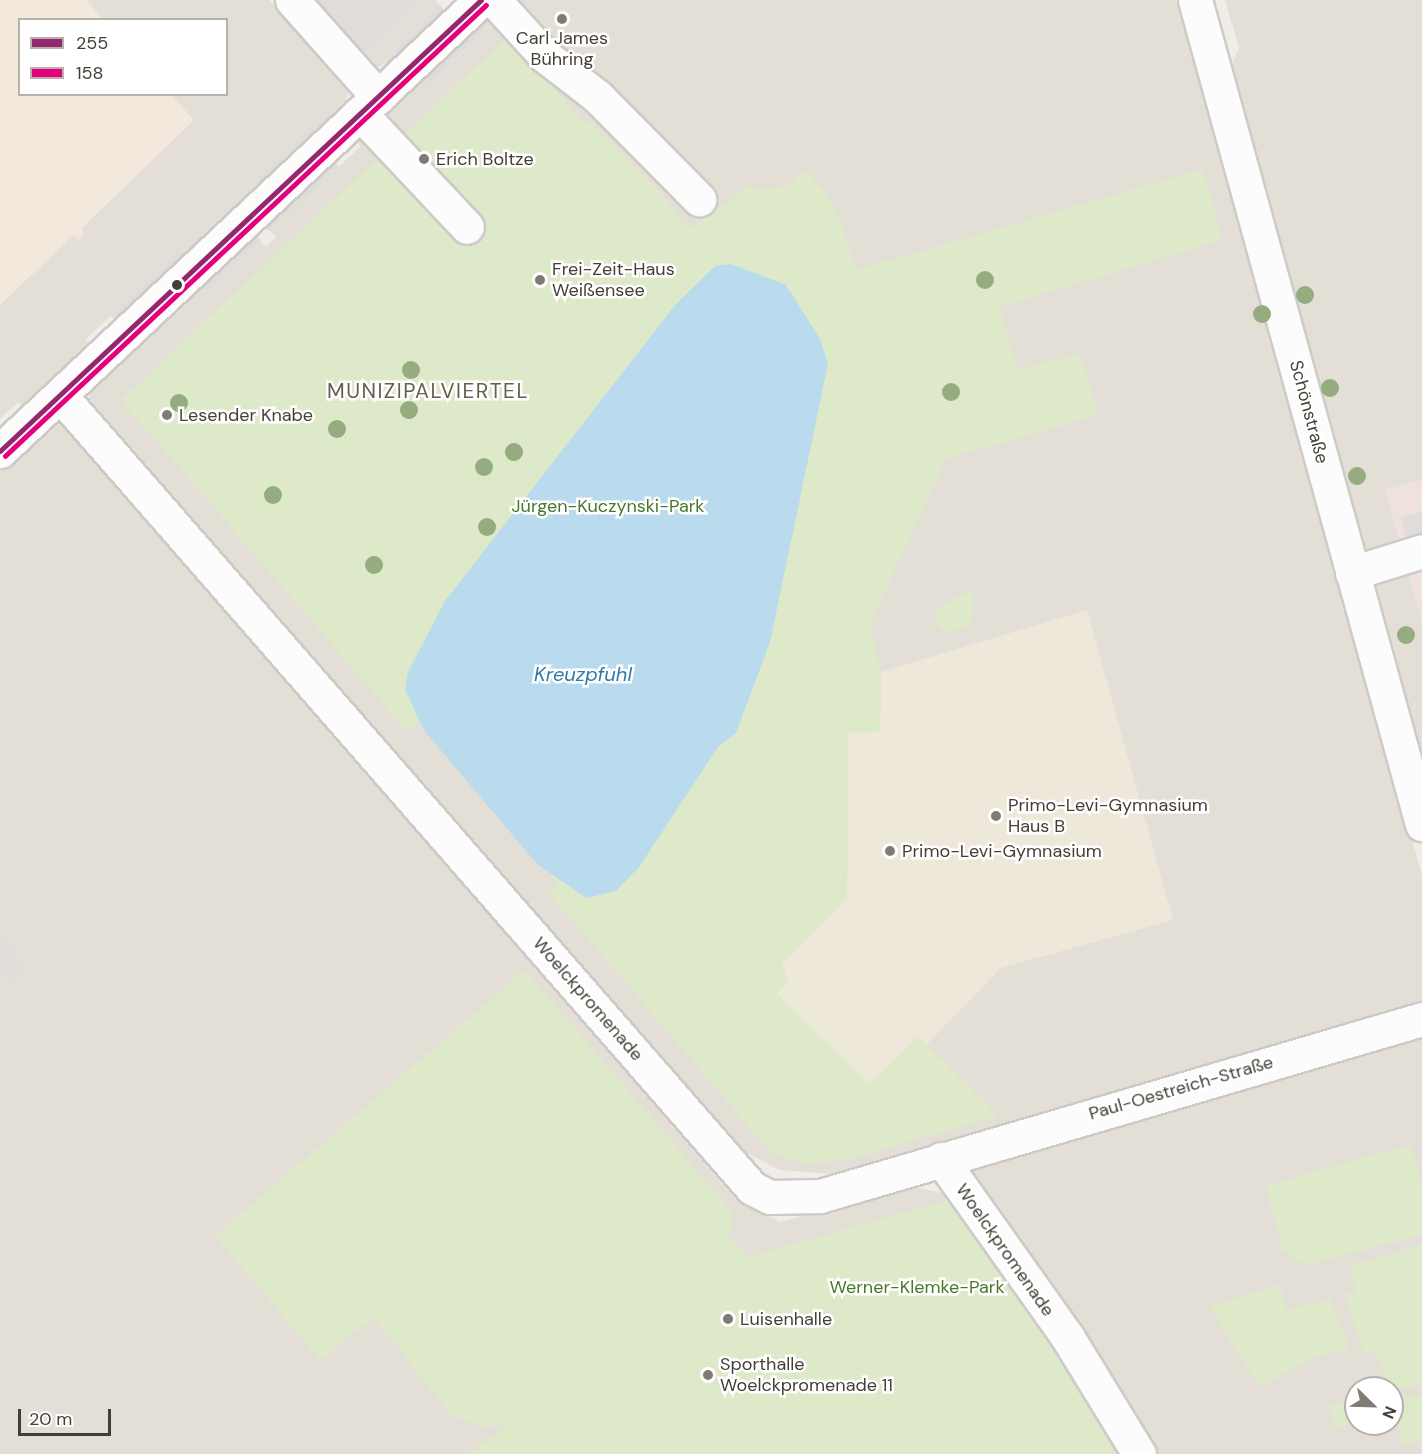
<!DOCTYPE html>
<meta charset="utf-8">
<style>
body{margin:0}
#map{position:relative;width:1422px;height:1454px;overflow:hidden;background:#f0ede9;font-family:"DM Sans",sans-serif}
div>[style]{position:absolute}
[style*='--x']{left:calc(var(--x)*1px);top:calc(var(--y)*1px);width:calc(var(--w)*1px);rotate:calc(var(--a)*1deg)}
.residential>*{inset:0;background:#e3dfd6}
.commercial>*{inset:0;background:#f2e8dc}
.education>*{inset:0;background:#eee8db}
.medical>*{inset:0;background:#efe1dd}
.green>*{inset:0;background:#dee9c9}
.parking>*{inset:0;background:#dfdcd9}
.water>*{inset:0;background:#badaed}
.roads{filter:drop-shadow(2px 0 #cecbc7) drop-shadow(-2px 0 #cecbc7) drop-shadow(0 2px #cecbc7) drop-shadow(0 -2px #cecbc7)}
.minor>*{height:33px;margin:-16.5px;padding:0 16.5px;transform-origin:16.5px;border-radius:16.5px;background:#fdfcfc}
.bus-1>*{height:4.5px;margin:-2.25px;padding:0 2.25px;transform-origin:2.25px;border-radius:2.25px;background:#95276e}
.bus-2>*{height:4.5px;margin:-2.25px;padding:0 2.25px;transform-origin:2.25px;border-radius:2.25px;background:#e5007d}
.trees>*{width:18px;height:18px;margin:-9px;border-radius:50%;background:#94ac80}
.dots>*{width:16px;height:16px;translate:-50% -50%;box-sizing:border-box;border:3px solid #fff;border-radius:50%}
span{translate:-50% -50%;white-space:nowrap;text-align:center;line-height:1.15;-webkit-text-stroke:5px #fff;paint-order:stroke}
.poi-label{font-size:18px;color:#453e35}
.left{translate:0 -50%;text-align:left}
.street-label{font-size:18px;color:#453e35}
.park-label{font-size:18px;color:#49762a}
.water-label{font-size:20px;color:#2e79a7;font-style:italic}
.quarter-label{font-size:21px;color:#685c4d;letter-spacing:1.5px}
.legend{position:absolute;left:18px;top:18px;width:210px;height:78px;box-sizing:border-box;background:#fff;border:2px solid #b5b2ae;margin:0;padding:8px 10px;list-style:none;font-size:18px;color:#453e35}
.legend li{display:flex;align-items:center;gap:12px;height:30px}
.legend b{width:30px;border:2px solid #b5b2ae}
.north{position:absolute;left:1344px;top:1376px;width:60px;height:60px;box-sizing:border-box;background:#fff;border:2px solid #b5b2ae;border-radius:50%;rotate:113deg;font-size:16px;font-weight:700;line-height:24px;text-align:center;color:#453e35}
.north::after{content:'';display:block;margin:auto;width:21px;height:27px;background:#817b74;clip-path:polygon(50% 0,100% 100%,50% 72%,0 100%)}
.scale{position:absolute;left:18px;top:1409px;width:93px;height:27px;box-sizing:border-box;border:3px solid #453e35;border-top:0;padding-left:8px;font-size:18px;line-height:21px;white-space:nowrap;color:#453e35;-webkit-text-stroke:4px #fff;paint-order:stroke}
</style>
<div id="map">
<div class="residential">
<div style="clip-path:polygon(evenodd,0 0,269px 0,348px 92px,344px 110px,335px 116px,329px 112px,257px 179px,260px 188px,186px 255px,180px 252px,86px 339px,88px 349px,24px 406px,18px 402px,0 419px,0 0,20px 20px,226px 20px,226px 94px,20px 94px,20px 20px)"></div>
<div style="clip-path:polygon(309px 0,435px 0,441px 6px,393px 51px,397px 58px,376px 68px)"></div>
<div style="clip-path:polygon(517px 0,1176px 0,1422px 875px,1422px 1007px,833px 1174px,779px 1170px,736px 1147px,88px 402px,92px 388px,199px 287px,208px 290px,260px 241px,266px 247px,276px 237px,270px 231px,360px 147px,358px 138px,417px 82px,426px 86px)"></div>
<div style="clip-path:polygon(1225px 0,1422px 0,1422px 755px,1229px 71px,1239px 48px)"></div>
<div style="clip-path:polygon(60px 425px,78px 437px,735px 1199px,780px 1222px,917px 1188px,946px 1193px,1122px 1454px,0 1454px,0 472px,45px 428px)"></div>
<div style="clip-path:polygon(evenodd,1422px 1031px,1422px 1454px,1157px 1454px,968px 1167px,1422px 1031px,1356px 1388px,1392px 1388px,1392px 1424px,1356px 1424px,1356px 1388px)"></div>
</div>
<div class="commercial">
<div style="clip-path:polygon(0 0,86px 0,103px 19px,20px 20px,20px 94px,171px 95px,194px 120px,81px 229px,84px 234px,79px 240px,74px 235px,0 305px)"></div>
</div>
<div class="education">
<div style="clip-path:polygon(1087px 610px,1173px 920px,1001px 968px,926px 1045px,917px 1037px,869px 1085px,777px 994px,788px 983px,782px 963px,847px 899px,848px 732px,880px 731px,881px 672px)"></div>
</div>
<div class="medical">
<div style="clip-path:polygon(1422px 480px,1422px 621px,1385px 490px)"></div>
</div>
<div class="green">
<div style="clip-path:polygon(508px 37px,583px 121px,590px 122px,666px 200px,688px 230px,750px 185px,756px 191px,791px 184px,804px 170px,832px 200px,857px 270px,1203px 169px,1223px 240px,999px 307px,1018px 370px,1080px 353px,1098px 415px,946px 459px,870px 624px,881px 672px,880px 732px,848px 733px,847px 899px,782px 963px,788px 983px,777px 994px,869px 1084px,918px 1037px,998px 1116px,847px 1160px,806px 1164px,772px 1154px,549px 893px,559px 886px,553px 877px,419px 722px,406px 730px,121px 400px)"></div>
<div style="clip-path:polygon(972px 590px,974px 618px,967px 628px,944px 631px,935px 623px,938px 607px)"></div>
<div style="clip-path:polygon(525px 970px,734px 1214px,728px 1235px,748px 1257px,949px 1200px,1040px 1328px,1119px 1454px,470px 1454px,506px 1424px,483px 1427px,450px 1414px,374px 1317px,320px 1360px,215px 1236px)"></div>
<div style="clip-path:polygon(1411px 1144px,1422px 1183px,1422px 1235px,1306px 1265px,1283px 1250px,1265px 1186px)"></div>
<div style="clip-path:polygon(1422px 1244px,1422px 1383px,1392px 1392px,1375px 1351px,1364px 1354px,1344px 1295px,1357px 1292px,1349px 1267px)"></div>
<div style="clip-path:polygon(1280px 1285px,1286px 1311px,1331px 1299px,1349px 1349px,1312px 1359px,1260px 1387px,1209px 1307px)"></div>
<div style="clip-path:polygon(1422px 1394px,1422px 1440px,1403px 1446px,1392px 1403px)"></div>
<div style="clip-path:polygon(1356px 1396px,1356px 1422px,1336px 1430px,1328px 1407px)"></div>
</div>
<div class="parking">
<div style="clip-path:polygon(315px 0,420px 0,363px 53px)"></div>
<div style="clip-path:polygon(441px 6px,447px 11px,397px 58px,393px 51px)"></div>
<div style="clip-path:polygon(485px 19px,491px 24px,426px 86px,417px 82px)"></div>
<div style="clip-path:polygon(329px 112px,335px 116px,260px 188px,257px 178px)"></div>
<div style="clip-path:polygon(334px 161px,339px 167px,270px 231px,263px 227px)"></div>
<div style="clip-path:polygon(257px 232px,260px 241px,208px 290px,199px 287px)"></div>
<div style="clip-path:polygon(180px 251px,186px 255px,117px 322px,111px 316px)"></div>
<div style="clip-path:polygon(1422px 511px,1422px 540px,1409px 545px,1400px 518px)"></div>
<div style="clip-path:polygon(0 937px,28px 968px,13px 981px,0 966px)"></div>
</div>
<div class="water">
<div style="clip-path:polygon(731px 264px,786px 285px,820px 339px,828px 364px,770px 642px,736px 733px,718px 747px,639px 867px,616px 891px,586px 898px,537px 864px,423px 729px,405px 689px,408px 672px,445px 601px,676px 304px,715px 266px)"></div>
</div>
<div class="roads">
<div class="minor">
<div style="--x:292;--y:0;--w:130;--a:48.4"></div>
<div style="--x:494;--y:0;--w:76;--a:47.7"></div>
<div style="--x:545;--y:56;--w:67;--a:37.7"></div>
<div style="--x:598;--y:97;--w:144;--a:45.3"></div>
<div style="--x:1195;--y:0;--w:855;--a:74.6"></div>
<div style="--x:360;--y:113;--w:156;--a:46.8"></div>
<div style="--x:60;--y:395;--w:1052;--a:48.89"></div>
<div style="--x:752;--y:1188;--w:20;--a:27"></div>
<div style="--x:770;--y:1197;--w:50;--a:-1.1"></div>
<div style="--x:820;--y:1196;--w:627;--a:-16.38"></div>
<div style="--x:0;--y:451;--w:659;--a:-43.16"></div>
<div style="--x:1352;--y:573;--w:73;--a:-17.4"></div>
<div style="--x:941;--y:1159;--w:219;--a:54.6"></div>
<div style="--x:1068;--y:1338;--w:136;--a:58.5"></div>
</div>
</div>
<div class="bus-1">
<div style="--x:0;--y:451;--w:659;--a:-43.16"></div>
</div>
<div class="bus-2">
<div style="--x:5;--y:456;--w:659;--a:-43.16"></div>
</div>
<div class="trees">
<div style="left:985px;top:280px"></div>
<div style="left:1305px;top:295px"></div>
<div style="left:1262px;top:314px"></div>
<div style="left:411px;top:370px"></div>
<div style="left:1330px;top:388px"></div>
<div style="left:951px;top:392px"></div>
<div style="left:179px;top:403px"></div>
<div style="left:409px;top:410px"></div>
<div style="left:337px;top:429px"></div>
<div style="left:514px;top:452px"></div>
<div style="left:484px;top:467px"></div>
<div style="left:1357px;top:476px"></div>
<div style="left:273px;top:495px"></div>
<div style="left:487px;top:527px"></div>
<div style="left:374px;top:565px"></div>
<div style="left:1406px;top:635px"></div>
</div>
<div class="dots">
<div style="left:562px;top:19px;background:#817b74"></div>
<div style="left:424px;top:159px;background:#817b74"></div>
<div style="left:540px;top:280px;background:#817b74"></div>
<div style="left:177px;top:285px;background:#453e35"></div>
<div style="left:167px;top:415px;background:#817b74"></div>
<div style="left:996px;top:816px;background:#817b74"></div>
<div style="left:890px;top:851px;background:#817b74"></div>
<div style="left:728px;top:1319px;background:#817b74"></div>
<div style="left:708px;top:1375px;background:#817b74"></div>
</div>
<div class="poi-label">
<span style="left:562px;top:49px">Carl James<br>Bühring</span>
<span class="left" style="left:436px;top:159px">Erich Boltze</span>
<span class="left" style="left:552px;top:280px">Frei-Zeit-Haus<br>Weißensee</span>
<span class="left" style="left:179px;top:415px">Lesender Knabe</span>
<span class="left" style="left:1008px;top:816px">Primo-Levi-Gymnasium<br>Haus B</span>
<span class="left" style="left:902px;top:851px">Primo-Levi-Gymnasium</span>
<span class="left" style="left:740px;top:1319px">Luisenhalle</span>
<span class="left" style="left:720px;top:1375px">Sporthalle<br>Woelckpromenade 11</span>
</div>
<div class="street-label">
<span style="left:1309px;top:412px;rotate:75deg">Schönstraße</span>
<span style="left:588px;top:999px;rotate:49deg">Woelckpromenade</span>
<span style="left:1181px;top:1088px;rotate:-16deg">Paul-Oestreich-Straße</span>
<span style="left:1005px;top:1250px;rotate:55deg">Woelckpromenade</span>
</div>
<div class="park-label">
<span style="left:608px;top:506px">Jürgen-Kuczynski-Park</span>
<span style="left:917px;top:1287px">Werner-Klemke-Park</span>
</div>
<div class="water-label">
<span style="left:583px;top:674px">Kreuzpfuhl</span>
</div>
<div class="quarter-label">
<span style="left:428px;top:391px">MUNIZIPALVIERTEL</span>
</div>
<ul class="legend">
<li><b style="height:8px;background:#95276e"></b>255</li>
<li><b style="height:8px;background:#e5007d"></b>158</li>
</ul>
<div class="north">N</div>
<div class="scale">20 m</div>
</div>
